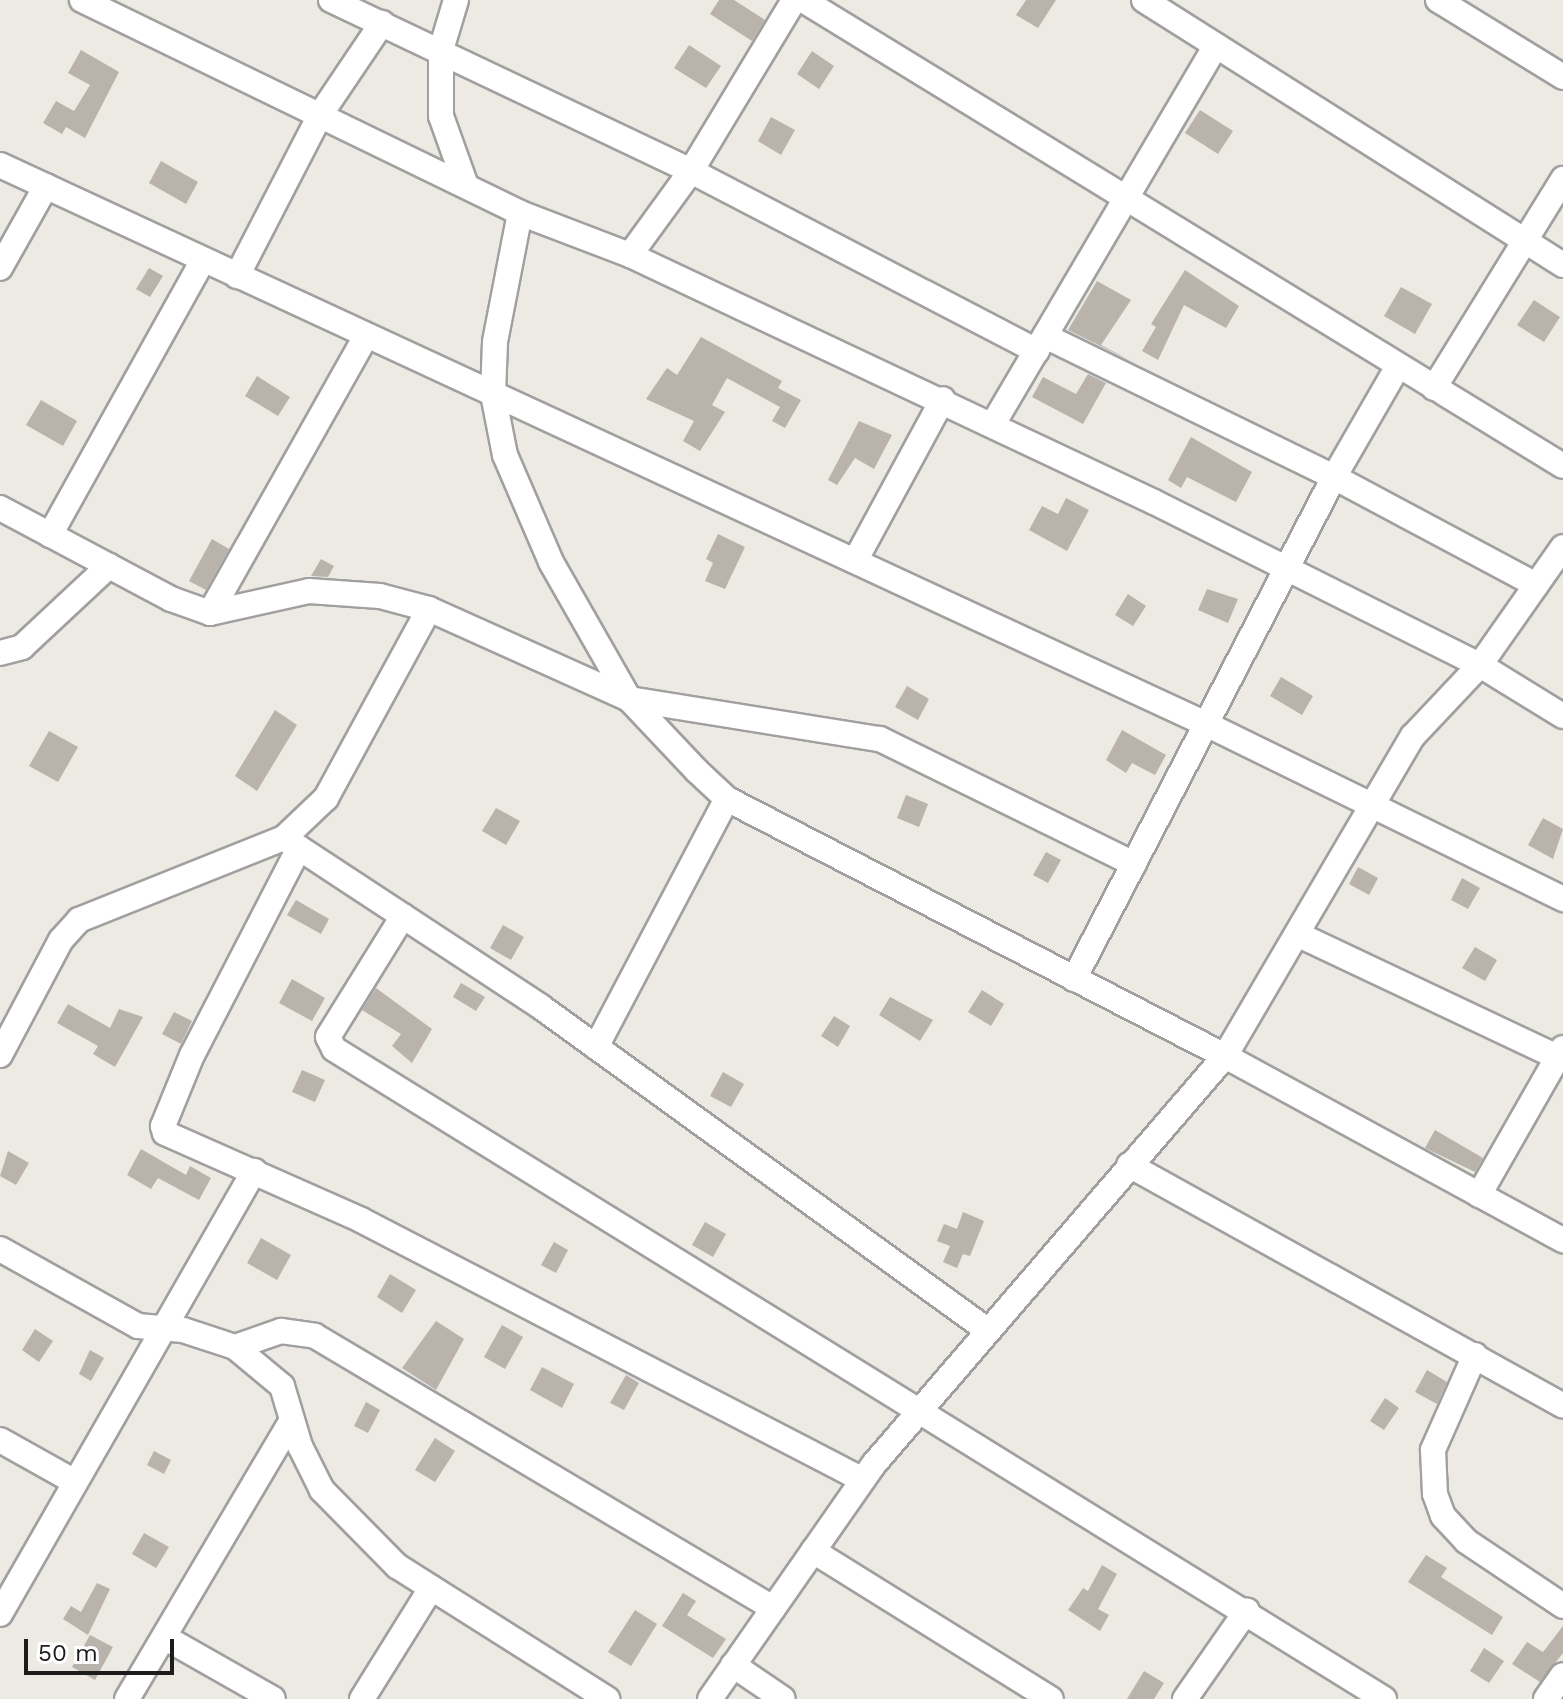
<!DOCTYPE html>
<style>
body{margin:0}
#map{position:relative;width:1563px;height:1699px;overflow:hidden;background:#eceae2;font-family:"Work Sans",sans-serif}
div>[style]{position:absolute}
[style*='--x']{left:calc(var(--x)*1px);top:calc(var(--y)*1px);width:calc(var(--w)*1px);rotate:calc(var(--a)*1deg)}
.building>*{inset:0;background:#b9b3ac}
.roads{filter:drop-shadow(2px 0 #a0a0a0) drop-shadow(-2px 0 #a0a0a0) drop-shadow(0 2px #a0a0a0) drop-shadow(0 -2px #a0a0a0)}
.minor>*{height:24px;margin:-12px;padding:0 12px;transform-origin:12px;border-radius:12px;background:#fff}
span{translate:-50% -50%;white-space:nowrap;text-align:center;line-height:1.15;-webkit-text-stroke:8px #fff;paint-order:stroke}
.scale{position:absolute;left:24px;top:1639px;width:150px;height:36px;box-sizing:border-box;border:4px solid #1c1c1c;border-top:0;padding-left:10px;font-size:24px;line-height:28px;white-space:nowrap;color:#1c1c1c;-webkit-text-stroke:6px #fff;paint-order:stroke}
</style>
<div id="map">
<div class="building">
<div style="clip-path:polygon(719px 0,734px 0,765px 20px,752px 41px,710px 14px)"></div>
<div style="clip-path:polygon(1026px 0,1056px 0,1038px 28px,1016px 15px)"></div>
<div style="clip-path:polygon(689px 45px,721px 66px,706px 88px,674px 68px)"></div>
<div style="clip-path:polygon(81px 50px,119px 72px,85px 138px,66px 127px,62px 134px,43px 123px,56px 101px,74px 111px,90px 85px,68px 73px)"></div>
<div style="clip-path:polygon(812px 51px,834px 66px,819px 89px,797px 74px)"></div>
<div style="clip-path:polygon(1200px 110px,1233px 131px,1218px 154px,1185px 133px)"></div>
<div style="clip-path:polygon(771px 117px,795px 130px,781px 155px,758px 141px)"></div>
<div style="clip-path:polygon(161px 161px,198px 182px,186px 204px,149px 183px)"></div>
<div style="clip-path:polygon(149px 268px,163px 276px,150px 297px,136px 289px)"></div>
<div style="clip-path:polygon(1185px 270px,1239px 306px,1226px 328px,1184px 305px,1158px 360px,1142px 351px,1156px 327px,1151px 324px)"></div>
<div style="clip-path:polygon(1097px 281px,1131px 300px,1101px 345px,1135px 363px,1068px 330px)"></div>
<div style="clip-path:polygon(1401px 287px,1432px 304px,1415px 334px,1384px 316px)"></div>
<div style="clip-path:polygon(1534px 300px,1560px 317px,1544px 342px,1517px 325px)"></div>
<div style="clip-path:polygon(701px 337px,782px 381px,778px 388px,801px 400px,785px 428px,772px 421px,780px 407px,727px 378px,712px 405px,725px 412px,700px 451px,683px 441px,694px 421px,646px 399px,667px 368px,677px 375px)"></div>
<div style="clip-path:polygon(1088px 374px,1106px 383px,1083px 424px,1032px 397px,1043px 377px,1076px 394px)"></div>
<div style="clip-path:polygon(257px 376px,290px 397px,278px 416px,245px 396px)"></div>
<div style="clip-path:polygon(41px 400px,77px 421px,63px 446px,26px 425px)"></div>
<div style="clip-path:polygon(859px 421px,892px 435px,874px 469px,855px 458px,837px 485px,828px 480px)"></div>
<div style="clip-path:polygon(1191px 437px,1252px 472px,1236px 502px,1187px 477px,1181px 488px,1168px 480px)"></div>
<div style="clip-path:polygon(1066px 498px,1089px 510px,1067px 551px,1029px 530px,1042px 506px,1058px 514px)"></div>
<div style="clip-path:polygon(718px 534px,745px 547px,725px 589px,705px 581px,713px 563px,706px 559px)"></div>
<div style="clip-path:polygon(212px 539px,229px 549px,206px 590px,189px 581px)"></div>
<div style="clip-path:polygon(321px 559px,334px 566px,328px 577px,311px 576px)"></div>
<div style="clip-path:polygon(1207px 589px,1238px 599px,1228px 623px,1198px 610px)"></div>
<div style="clip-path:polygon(1128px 594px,1146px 606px,1133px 626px,1115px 615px)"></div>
<div style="clip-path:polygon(1281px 677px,1313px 696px,1302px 715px,1270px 696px)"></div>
<div style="clip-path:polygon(907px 686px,929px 699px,918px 720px,895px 707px)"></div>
<div style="clip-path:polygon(275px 710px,297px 725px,257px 791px,235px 776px)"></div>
<div style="clip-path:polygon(1122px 730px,1166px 755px,1155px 775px,1132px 763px,1126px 773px,1106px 760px)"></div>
<div style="clip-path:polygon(49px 731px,78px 747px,58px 782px,29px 766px)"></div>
<div style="clip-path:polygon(906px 795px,928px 804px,919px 827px,897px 818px)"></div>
<div style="clip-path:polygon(496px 808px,520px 821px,506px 845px,482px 831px)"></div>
<div style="clip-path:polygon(1543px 818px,1563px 829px,1553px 859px,1528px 845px)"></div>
<div style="clip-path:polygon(1046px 852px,1061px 860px,1048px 883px,1033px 875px)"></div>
<div style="clip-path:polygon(1358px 867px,1378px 878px,1369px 895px,1349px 884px)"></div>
<div style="clip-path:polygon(1462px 878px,1480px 888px,1468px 909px,1451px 900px)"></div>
<div style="clip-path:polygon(296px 900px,329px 919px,321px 934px,287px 915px)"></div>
<div style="clip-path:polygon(503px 925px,524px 937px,511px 960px,490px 948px)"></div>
<div style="clip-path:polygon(1475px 947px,1497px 960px,1485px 981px,1462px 968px)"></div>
<div style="clip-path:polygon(292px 979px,325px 998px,312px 1021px,279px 1003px)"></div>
<div style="clip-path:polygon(461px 983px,485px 997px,476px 1011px,453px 997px)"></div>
<div style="clip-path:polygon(376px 988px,432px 1029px,412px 1063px,392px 1046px,401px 1034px,362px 1010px)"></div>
<div style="clip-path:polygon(982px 990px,1004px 1004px,991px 1026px,968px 1012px)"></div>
<div style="clip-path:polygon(890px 997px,933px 1020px,920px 1041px,879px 1015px)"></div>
<div style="clip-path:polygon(68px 1004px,110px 1028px,119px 1009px,143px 1017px,115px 1067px,93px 1054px,98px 1046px,57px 1023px)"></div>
<div style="clip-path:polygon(174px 1012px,192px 1021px,181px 1044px,162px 1034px)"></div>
<div style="clip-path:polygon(834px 1016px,850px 1026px,838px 1047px,821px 1036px)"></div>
<div style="clip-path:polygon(302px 1070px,325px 1080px,315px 1102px,292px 1092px)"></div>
<div style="clip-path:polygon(723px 1072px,744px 1084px,731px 1107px,710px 1096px)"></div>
<div style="clip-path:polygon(1435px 1130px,1483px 1158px,1475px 1172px,1425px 1148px)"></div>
<div style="clip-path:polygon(141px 1149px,186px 1175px,190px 1166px,211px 1178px,199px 1200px,158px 1178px,151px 1189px,127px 1175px)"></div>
<div style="clip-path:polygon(8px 1151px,29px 1163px,16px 1185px,0 1176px)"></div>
<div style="clip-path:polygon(963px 1212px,984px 1221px,970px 1256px,963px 1254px,957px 1268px,943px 1262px,950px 1246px,937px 1241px,944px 1224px,957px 1229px)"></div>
<div style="clip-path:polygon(705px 1222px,726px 1234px,713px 1257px,692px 1245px)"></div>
<div style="clip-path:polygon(261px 1238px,291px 1255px,277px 1280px,247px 1263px)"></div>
<div style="clip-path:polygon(554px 1242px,568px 1250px,556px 1273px,541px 1265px)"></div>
<div style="clip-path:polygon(390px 1274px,416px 1290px,402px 1313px,377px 1297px)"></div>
<div style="clip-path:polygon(436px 1321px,464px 1339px,436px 1390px,402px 1368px)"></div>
<div style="clip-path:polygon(502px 1325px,523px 1337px,505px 1369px,484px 1357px)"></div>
<div style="clip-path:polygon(35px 1329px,53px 1341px,39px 1362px,22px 1350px)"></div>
<div style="clip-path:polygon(90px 1350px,104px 1358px,91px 1381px,79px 1374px)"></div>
<div style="clip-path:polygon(542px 1367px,574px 1384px,562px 1408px,530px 1390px)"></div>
<div style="clip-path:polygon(1427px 1370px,1447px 1382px,1437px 1404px,1415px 1392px)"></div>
<div style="clip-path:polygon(626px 1375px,639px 1383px,624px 1410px,610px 1403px)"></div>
<div style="clip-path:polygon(1385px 1398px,1399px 1408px,1384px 1430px,1370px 1421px)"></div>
<div style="clip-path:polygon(366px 1402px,380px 1410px,368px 1433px,354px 1426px)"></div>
<div style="clip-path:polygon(435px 1438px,455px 1451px,435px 1482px,415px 1470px)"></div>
<div style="clip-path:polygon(154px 1451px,171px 1460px,164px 1474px,147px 1465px)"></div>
<div style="clip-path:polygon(144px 1533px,169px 1547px,156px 1568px,132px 1554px)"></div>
<div style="clip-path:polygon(1426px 1555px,1447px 1568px,1441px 1577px,1503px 1617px,1492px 1635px,1408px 1582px)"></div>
<div style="clip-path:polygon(1102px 1565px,1117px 1574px,1098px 1609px,1109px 1615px,1100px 1631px,1068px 1610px,1083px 1588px,1088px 1591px)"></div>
<div style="clip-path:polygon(97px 1583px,110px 1589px,88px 1635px,63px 1619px,71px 1606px,81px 1612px)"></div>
<div style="clip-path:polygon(683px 1593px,696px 1601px,687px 1615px,726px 1639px,713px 1658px,662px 1626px)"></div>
<div style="clip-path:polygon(635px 1610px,657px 1624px,631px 1666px,608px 1652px)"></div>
<div style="clip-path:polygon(1563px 1626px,1563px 1653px,1540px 1682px,1512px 1664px,1527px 1642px,1543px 1652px)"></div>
<div style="clip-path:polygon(90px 1635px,113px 1647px,95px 1680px,72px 1667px)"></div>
<div style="clip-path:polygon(1484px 1648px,1504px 1661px,1489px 1683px,1470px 1671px)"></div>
<div style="clip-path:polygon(1144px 1671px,1164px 1683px,1154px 1699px,1127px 1699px)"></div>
</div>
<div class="roads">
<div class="minor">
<div style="--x:82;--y:0;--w:487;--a:25.9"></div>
<div style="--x:520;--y:213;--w:118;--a:20.9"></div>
<div style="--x:630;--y:255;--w:104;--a:-54"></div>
<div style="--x:691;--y:171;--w:200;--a:-58.9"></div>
<div style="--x:331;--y:0;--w:399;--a:25.4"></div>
<div style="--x:691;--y:171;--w:390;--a:27.5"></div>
<div style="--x:456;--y:0;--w:52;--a:106.7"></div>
<div style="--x:441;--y:50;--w:66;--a:90"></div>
<div style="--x:441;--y:116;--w:74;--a:70.3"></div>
<div style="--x:803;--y:0;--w:891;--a:31.51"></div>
<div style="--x:1144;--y:0;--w:496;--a:32.3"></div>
<div style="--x:1438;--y:0;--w:147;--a:31.6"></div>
<div style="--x:0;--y:165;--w:1329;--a:24.87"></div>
<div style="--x:1206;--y:724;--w:398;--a:26.1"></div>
<div style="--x:520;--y:213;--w:131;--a:101"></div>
<div style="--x:495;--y:342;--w:52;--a:92.2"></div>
<div style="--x:493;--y:394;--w:62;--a:78.9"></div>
<div style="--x:505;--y:455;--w:116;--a:66.7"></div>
<div style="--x:551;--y:562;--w:158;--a:60.3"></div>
<div style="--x:629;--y:699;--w:99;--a:46.6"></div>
<div style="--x:697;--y:771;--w:41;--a:43"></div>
<div style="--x:727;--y:799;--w:560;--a:27.3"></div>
<div style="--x:1225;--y:1056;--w:385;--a:28.6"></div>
<div style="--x:630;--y:255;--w:579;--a:25.24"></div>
<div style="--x:1154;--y:502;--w:364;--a:26.6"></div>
<div style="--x:1480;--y:665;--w:97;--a:31.6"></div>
<div style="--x:0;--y:268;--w:94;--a:-60.7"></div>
<div style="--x:237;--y:276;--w:181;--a:-62.7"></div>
<div style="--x:320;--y:115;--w:111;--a:-56"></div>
<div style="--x:1045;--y:336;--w:322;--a:26"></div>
<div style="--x:1334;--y:477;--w:229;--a:28.1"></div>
<div style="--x:1434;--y:388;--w:246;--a:-58.3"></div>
<div style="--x:993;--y:424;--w:439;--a:-59.5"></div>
<div style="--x:0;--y:508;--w:194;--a:28"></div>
<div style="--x:171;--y:599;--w:41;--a:19.7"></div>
<div style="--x:210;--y:613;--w:101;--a:-12.5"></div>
<div style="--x:309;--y:591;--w:71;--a:4"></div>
<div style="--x:380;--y:596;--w:51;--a:14.9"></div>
<div style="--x:429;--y:609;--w:219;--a:24.2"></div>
<div style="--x:629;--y:699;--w:254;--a:9.1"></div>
<div style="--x:880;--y:739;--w:283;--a:26.2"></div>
<div style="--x:50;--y:535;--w:315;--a:-60.9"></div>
<div style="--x:855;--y:561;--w:184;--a:-61.5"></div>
<div style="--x:210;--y:613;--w:318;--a:-60.6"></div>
<div style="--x:0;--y:653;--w:23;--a:-15"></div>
<div style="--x:22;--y:647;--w:119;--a:-43"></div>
<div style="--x:284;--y:838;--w:308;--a:33.3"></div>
<div style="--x:541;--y:1007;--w:551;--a:35.91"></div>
<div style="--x:299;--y:848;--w:233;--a:117.3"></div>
<div style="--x:192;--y:1055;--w:77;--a:112.2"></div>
<div style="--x:163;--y:1126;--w:7;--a:74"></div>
<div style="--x:165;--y:1133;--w:214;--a:23.9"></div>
<div style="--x:361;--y:1220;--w:565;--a:27.38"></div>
<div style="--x:403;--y:916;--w:142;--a:121.8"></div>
<div style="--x:328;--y:1037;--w:13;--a:63"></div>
<div style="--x:334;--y:1049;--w:1235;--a:31.76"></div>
<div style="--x:1299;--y:935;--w:292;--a:25.3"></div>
<div style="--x:1074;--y:979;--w:565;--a:-62.62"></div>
<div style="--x:1334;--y:477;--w:128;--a:-60"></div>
<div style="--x:596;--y:1047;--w:280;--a:-62.2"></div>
<div style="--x:0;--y:1055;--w:130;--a:-62.1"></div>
<div style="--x:61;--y:940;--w:27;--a:-48"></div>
<div style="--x:79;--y:920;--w:221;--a:-21.8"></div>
<div style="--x:284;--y:838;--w:58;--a:-43.6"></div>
<div style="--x:326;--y:798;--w:215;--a:-61.4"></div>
<div style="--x:1129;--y:1165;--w:496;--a:29"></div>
<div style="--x:1479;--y:1195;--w:169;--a:-60.3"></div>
<div style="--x:0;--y:1249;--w:158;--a:29.2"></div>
<div style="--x:138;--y:1326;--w:45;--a:5.1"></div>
<div style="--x:183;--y:1330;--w:55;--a:18.1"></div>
<div style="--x:235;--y:1347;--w:61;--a:39.7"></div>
<div style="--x:282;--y:1386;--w:63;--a:73.3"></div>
<div style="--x:300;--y:1446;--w:49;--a:63.4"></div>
<div style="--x:322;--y:1490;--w:107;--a:45.4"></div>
<div style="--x:397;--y:1566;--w:249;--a:32.3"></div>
<div style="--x:235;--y:1347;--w:49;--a:-19.2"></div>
<div style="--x:281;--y:1331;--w:34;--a:8"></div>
<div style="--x:315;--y:1336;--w:533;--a:30.71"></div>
<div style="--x:1475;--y:1355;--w:104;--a:113.9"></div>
<div style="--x:1433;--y:1450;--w:44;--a:87.4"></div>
<div style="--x:1435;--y:1494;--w:23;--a:70"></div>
<div style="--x:1443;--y:1516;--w:34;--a:47"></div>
<div style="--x:1466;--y:1541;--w:117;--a:33.8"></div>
<div style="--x:0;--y:1440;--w:86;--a:29.2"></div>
<div style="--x:813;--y:1551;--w:280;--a:31.9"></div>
<div style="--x:0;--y:1614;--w:511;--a:-60.17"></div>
<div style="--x:164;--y:1637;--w:125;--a:29.6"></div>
<div style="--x:733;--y:1665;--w:60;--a:34.2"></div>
<div style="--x:127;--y:1699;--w:324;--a:-59.4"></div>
<div style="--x:362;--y:1699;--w:131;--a:-58.1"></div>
<div style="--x:710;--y:1699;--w:287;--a:-55.1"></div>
<div style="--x:874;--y:1464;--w:538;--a:-49.29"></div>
<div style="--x:1225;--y:1056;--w:371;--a:-59.6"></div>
<div style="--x:1413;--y:736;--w:98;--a:-46.7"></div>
<div style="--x:1480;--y:665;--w:144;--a:-54.9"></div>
<div style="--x:1185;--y:1699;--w:108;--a:-55.1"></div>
<div style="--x:1546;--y:1699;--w:29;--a:-55"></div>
</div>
</div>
<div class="scale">50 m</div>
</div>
